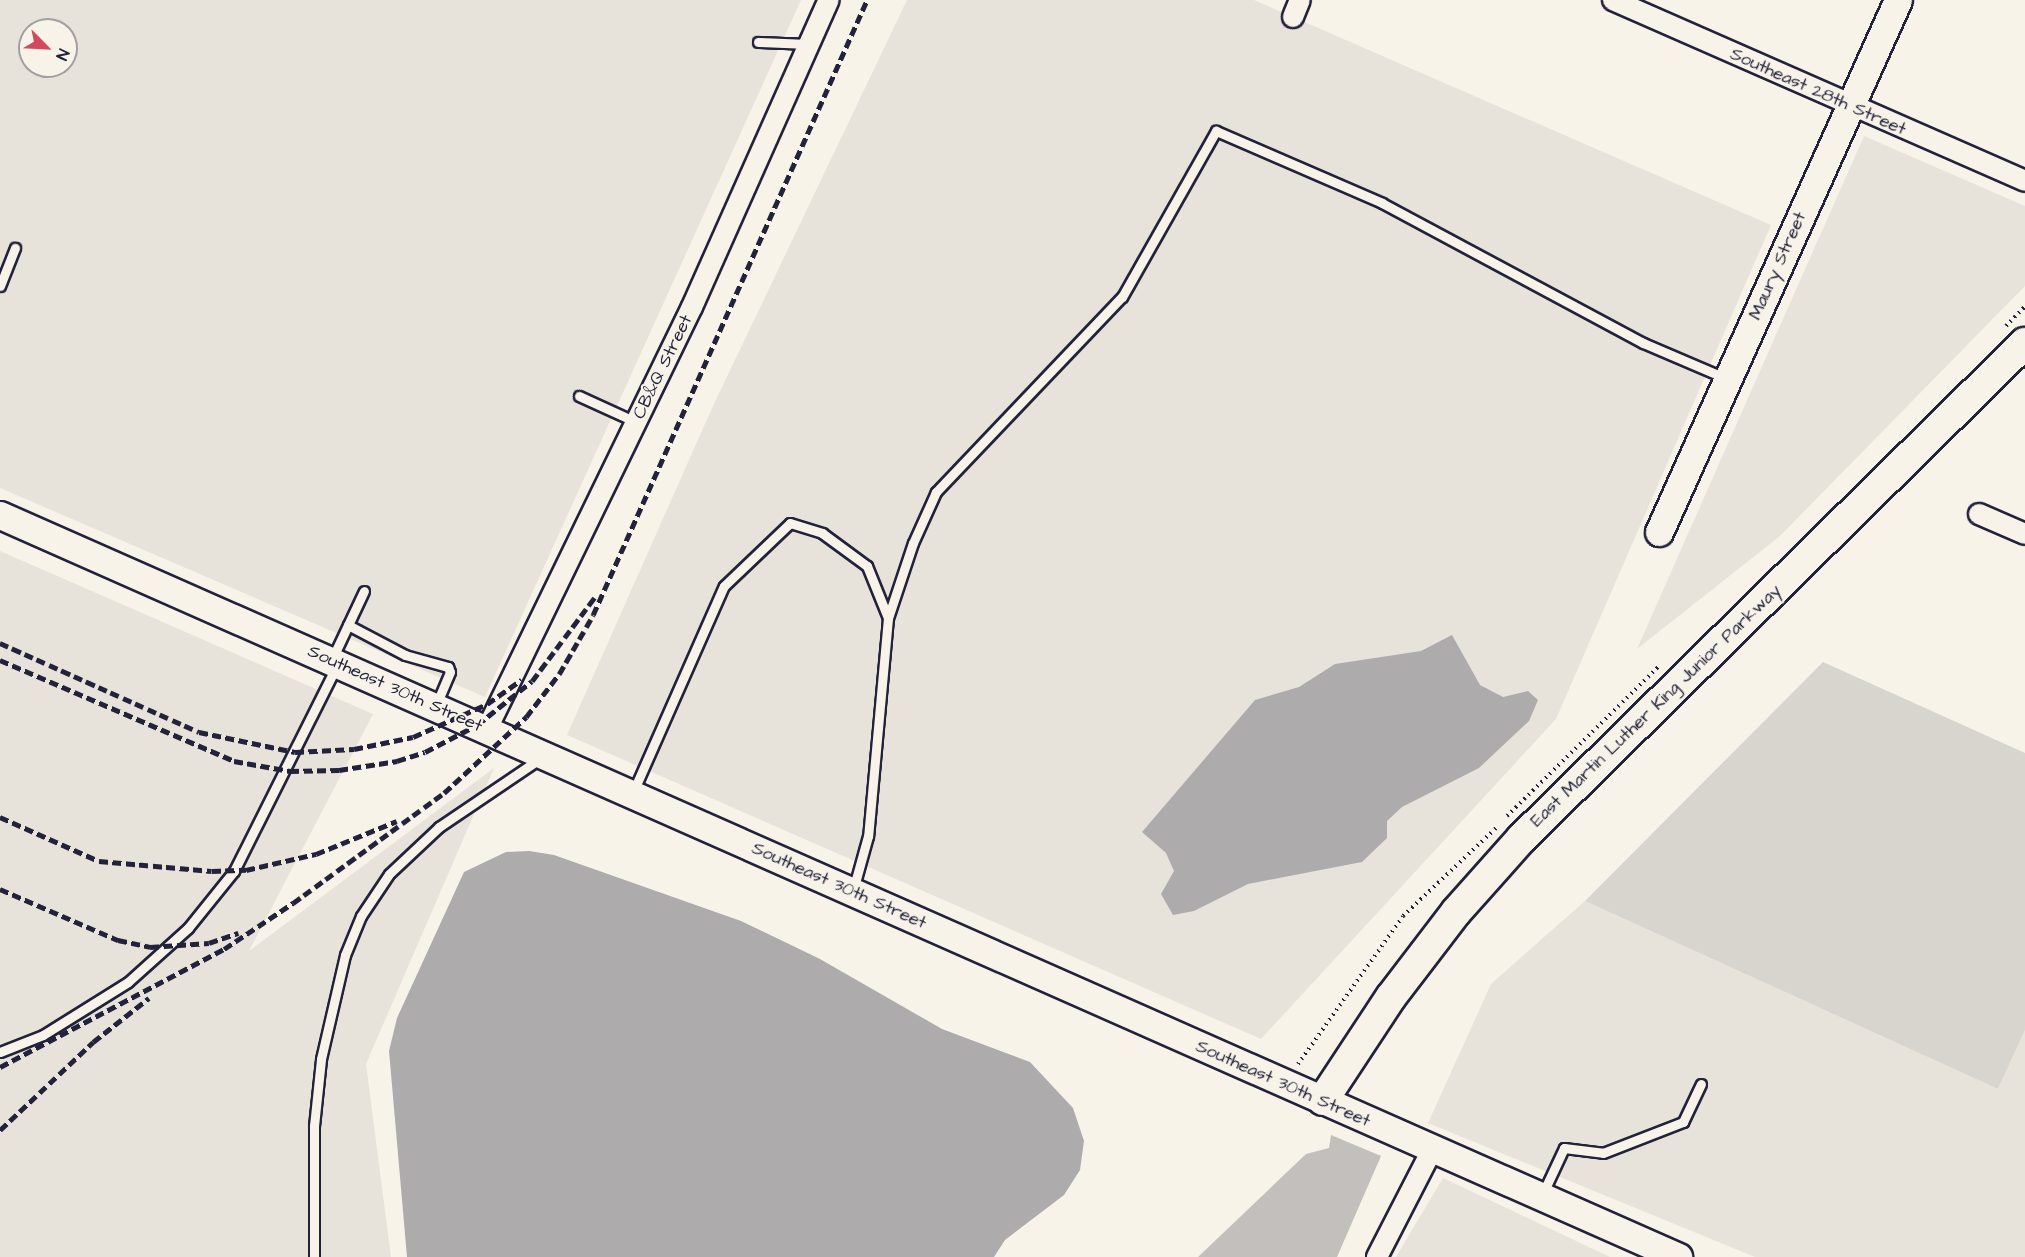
<!DOCTYPE html>
<style>
body{margin:0}
#map{position:relative;width:2025px;height:1257px;overflow:hidden;background:#f7f3e8;font-family:"Architects Daughter",sans-serif}
div>[style]{position:absolute}
[style*='--x']{left:calc(var(--x)*1px);top:calc(var(--y)*1px);width:calc(var(--w)*1px);rotate:calc(var(--a)*1deg)}
.built>*{inset:0;background:#e7e3db}
.green>*{inset:0;background:#d8d5cf}
.water>*{inset:0;background:#aeabad}
.building>*{inset:0;background:#c2bfbd}
.path>*{height:4px;margin-top:-2px;transform-origin:0;background:repeating-linear-gradient(90deg,#22223b 0 1.5px,transparent 0 6px)}
.roads{filter:drop-shadow(2px 0 #22223b) drop-shadow(-2px 0 #22223b) drop-shadow(0 2px #22223b) drop-shadow(0 -2px #22223b)}
.lane>*{height:9px;margin:-4.5px;padding:0 4.5px;transform-origin:4.5px;border-radius:4.5px;background:#f7f3e8}
.street>*{height:20px;margin:-10px;padding:0 10px;transform-origin:10px;border-radius:10px;background:#f7f3e8}
.secondary>*{height:27px;margin:-13.5px;padding:0 13.5px;transform-origin:13.5px;border-radius:13.5px;background:#f7f3e8}
.primary>*{height:30px;margin:-15px;padding:0 15px;transform-origin:15px;border-radius:15px;background:#f7f3e8}
.rail>*{height:4.5px;margin-top:-2.25px;transform-origin:0;background:repeating-linear-gradient(90deg,#22223b 0 9px,transparent 0 13.5px)}
span{translate:-50% -50%;white-space:nowrap;text-align:center;line-height:1.15;-webkit-text-stroke:4.5px #f7f3e8;paint-order:stroke}
.street-label{font-size:18px;color:#22223b}
.north{position:absolute;left:18px;top:18px;width:60px;height:60px;box-sizing:border-box;background:#f7f3e8;border:2px solid #a29fa3;border-radius:50%;rotate:114deg;font-size:16px;font-weight:700;line-height:24px;text-align:center;color:#22223b}
.north::after{content:'';display:block;margin:auto;width:21px;height:27px;background:#d1495b;clip-path:polygon(50% 0,100% 100%,50% 72%,0 100%)}
</style>
<div id="map">
<div class="built">
<div style="clip-path:polygon(evenodd,0 0,801px 0,485px 697px,0 488px,0 0,30px 30px,66px 30px,66px 66px,30px 66px,30px 30px)"></div>
<div style="clip-path:polygon(907px 0,1254px 0,1771px 225px,1556px 719px,1261px 1039px,567px 735px,712px 408px)"></div>
<div style="clip-path:polygon(1864px 136px,2025px 206px,2025px 286px,1780px 536px,1637px 649px)"></div>
<div style="clip-path:polygon(0 551px,373px 714px,249px 951px,494px 768px,366px 1064px,391px 1257px,0 1257px)"></div>
<div style="clip-path:polygon(1585px 901px,1998px 1089px,2025px 1030px,2025px 1257px,1755px 1257px,1428px 1123px,1491px 984px)"></div>
<div style="clip-path:polygon(1443px 1178px,1610px 1257px,1396px 1257px)"></div>
</div>
<div class="green">
<div style="clip-path:polygon(1823px 662px,2025px 753px,2025px 1030px,1998px 1089px,1585px 901px)"></div>
</div>
<div class="water">
<div style="clip-path:polygon(1452px 635px,1480px 685px,1503px 697px,1528px 691px,1538px 700px,1529px 721px,1479px 768px,1402px 807px,1387px 821px,1387px 838px,1362px 862px,1248px 884px,1194px 911px,1173px 915px,1161px 894px,1174px 871px,1166px 853px,1142px 832px,1255px 700px,1299px 687px,1335px 664px,1421px 651px)"></div>
<div style="clip-path:polygon(529px 851px,554px 855px,741px 921px,820px 959px,942px 1029px,1030px 1062px,1073px 1108px,1084px 1141px,1080px 1170px,1064px 1195px,1005px 1240px,994px 1257px,407px 1257px,389px 1051px,397px 1018px,464px 872px,506px 852px)"></div>
</div>
<div class="building">
<div style="clip-path:polygon(1331px 1135px,1381px 1156px,1337px 1257px,1198px 1257px,1306px 1154px,1329px 1148px)"></div>
</div>
<div class="path">
<div style="--x:2006;--y:326;--w:28;--a:-46"></div>
<div style="--x:1507;--y:816;--w:212;--a:-44.6"></div>
<div style="--x:1298;--y:1064;--w:181;--a:-54.6"></div>
<div style="--x:1403;--y:916;--w:128;--a:-43.4"></div>
</div>
<div class="roads">
<div class="lane">
<div style="--x:758;--y:42;--w:52;--a:2.2"></div>
<div style="--x:0;--y:286;--w:41;--a:-68.5"></div>
<div style="--x:579;--y:396;--w:63;--a:24.5"></div>
<div style="--x:888;--y:618;--w:79;--a:-71.6"></div>
<div style="--x:913;--y:543;--w:56;--a:-65.7"></div>
<div style="--x:936;--y:492;--w:269;--a:-46.4"></div>
<div style="--x:1122;--y:297;--w:191;--a:-60.5"></div>
<div style="--x:1216;--y:131;--w:181;--a:23.4"></div>
<div style="--x:1382;--y:203;--w:296;--a:28.2"></div>
<div style="--x:1643;--y:343;--w:89;--a:23.1"></div>
<div style="--x:348;--y:625;--w:64;--a:27.8"></div>
<div style="--x:405;--y:655;--w:45;--a:15.6"></div>
<div style="--x:448;--y:667;--w:5;--a:68"></div>
<div style="--x:450;--y:672;--w:36;--a:113"></div>
<div style="--x:332;--y:659;--w:75;--a:-64.8"></div>
<div style="--x:633;--y:792;--w:225;--a:-66.2"></div>
<div style="--x:724;--y:586;--w:91;--a:-43.7"></div>
<div style="--x:790;--y:523;--w:34;--a:17"></div>
<div style="--x:822;--y:533;--w:56;--a:36.3"></div>
<div style="--x:867;--y:566;--w:56;--a:68"></div>
<div style="--x:888;--y:618;--w:219;--a:95.2"></div>
<div style="--x:868;--y:836;--w:56;--a:105.5"></div>
<div style="--x:0;--y:1052;--w:46;--a:-21.6"></div>
<div style="--x:43;--y:1035;--w:100;--a:-31.9"></div>
<div style="--x:128;--y:982;--w:81;--a:-42"></div>
<div style="--x:188;--y:928;--w:73;--a:-51.1"></div>
<div style="--x:234;--y:871;--w:228;--a:-63.4"></div>
<div style="--x:1542;--y:1195;--w:52;--a:-64.9"></div>
<div style="--x:1564;--y:1148;--w:39;--a:7"></div>
<div style="--x:1603;--y:1153;--w:86;--a:-21.2"></div>
<div style="--x:1683;--y:1122;--w:42;--a:-64.7"></div>
<div style="--x:314;--y:1257;--w:131;--a:-90"></div>
<div style="--x:314;--y:1126;--w:67;--a:-84"></div>
<div style="--x:321;--y:1059;--w:107;--a:-77"></div>
<div style="--x:345;--y:955;--w:42;--a:-67.7"></div>
<div style="--x:361;--y:916;--w:50;--a:-56.3"></div>
<div style="--x:389;--y:874;--w:69;--a:-43.2"></div>
<div style="--x:439;--y:827;--w:123;--a:-34.1"></div>
</div>
<div class="street">
<div style="--x:1613;--y:0;--w:450;--a:23.7"></div>
<div style="--x:1293;--y:17;--w:18;--a:-68"></div>
<div style="--x:1979;--y:514;--w:50;--a:23.5"></div>
<div style="--x:487;--y:729;--w:469;--a:-64.1"></div>
<div style="--x:692;--y:307;--w:336;--a:-66"></div>
<div style="--x:1377;--y:1257;--w:120;--a:-62.8"></div>
</div>
<div class="secondary">
<div style="--x:0;--y:515;--w:1835;--a:23.85"></div>
<div style="--x:1659;--y:532;--w:583;--a:-65.81"></div>
</div>
<div class="primary">
<div style="--x:1323;--y:1100;--w:123;--a:-56.6"></div>
<div style="--x:1391;--y:997;--w:107;--a:-52.6"></div>
<div style="--x:1456;--y:912;--w:99;--a:-48.3"></div>
<div style="--x:1522;--y:838;--w:706;--a:-44.54"></div>
</div>
</div>
<div class="rail">
<div style="--x:0;--y:643;--w:218;--a:24.1"></div>
<div style="--x:199;--y:732;--w:98;--a:11.8"></div>
<div style="--x:295;--y:752;--w:59;--a:-2.9"></div>
<div style="--x:354;--y:749;--w:60;--a:-11.5"></div>
<div style="--x:413;--y:737;--w:81;--a:-24"></div>
<div style="--x:487;--y:704;--w:42;--a:-35.2"></div>
<div style="--x:0;--y:660;--w:255;--a:23.3"></div>
<div style="--x:234;--y:761;--w:57;--a:10.1"></div>
<div style="--x:290;--y:771;--w:49;--a:-1.2"></div>
<div style="--x:339;--y:770;--w:59;--a:-8.8"></div>
<div style="--x:397;--y:761;--w:29;--a:-18"></div>
<div style="--x:425;--y:752;--w:59;--a:-27.4"></div>
<div style="--x:477;--y:725;--w:70;--a:-38.7"></div>
<div style="--x:532;--y:681;--w:104;--a:-53.2"></div>
<div style="--x:0;--y:817;--w:108;--a:24"></div>
<div style="--x:99;--y:861;--w:113;--a:5.1"></div>
<div style="--x:212;--y:871;--w:34;--a:-2"></div>
<div style="--x:246;--y:870;--w:72;--a:-12.9"></div>
<div style="--x:316;--y:854;--w:87;--a:-22.2"></div>
<div style="--x:0;--y:889;--w:129;--a:23.4"></div>
<div style="--x:118;--y:940;--w:33;--a:12"></div>
<div style="--x:150;--y:947;--w:59;--a:-3.9"></div>
<div style="--x:209;--y:943;--w:31;--a:-19"></div>
<div style="--x:0;--y:1067;--w:253;--a:-27.8"></div>
<div style="--x:224;--y:949;--w:83;--a:-33.7"></div>
<div style="--x:293;--y:903;--w:187;--a:-36.1"></div>
<div style="--x:444;--y:793;--w:112;--a:-42.8"></div>
<div style="--x:526;--y:717;--w:54;--a:-52.5"></div>
<div style="--x:559;--y:674;--w:68;--a:-60"></div>
<div style="--x:593;--y:615;--w:673;--a:-65.99"></div>
<div style="--x:0;--y:1130;--w:128;--a:-43.4"></div>
<div style="--x:93;--y:1042;--w:71;--a:-38.2"></div>
</div>
<div class="street-label">
<span style="left:1818px;top:92px;rotate:24deg">Southeast 28th Street</span>
<span style="left:1778px;top:266px;rotate:-66deg">Maury Street</span>
<span style="left:663px;top:367px;rotate:-64deg">CB&amp;Q Street</span>
<span style="left:395px;top:689px;rotate:24deg">Southeast 30th Street</span>
<span style="left:1656px;top:706px;rotate:-44deg">East Martin Luther King Junior Parkway</span>
<span style="left:839px;top:886px;rotate:24deg">Southeast 30th Street</span>
<span style="left:1283px;top:1084px;rotate:24deg">Southeast 30th Street</span>
</div>
<div class="north">N</div>
</div>
